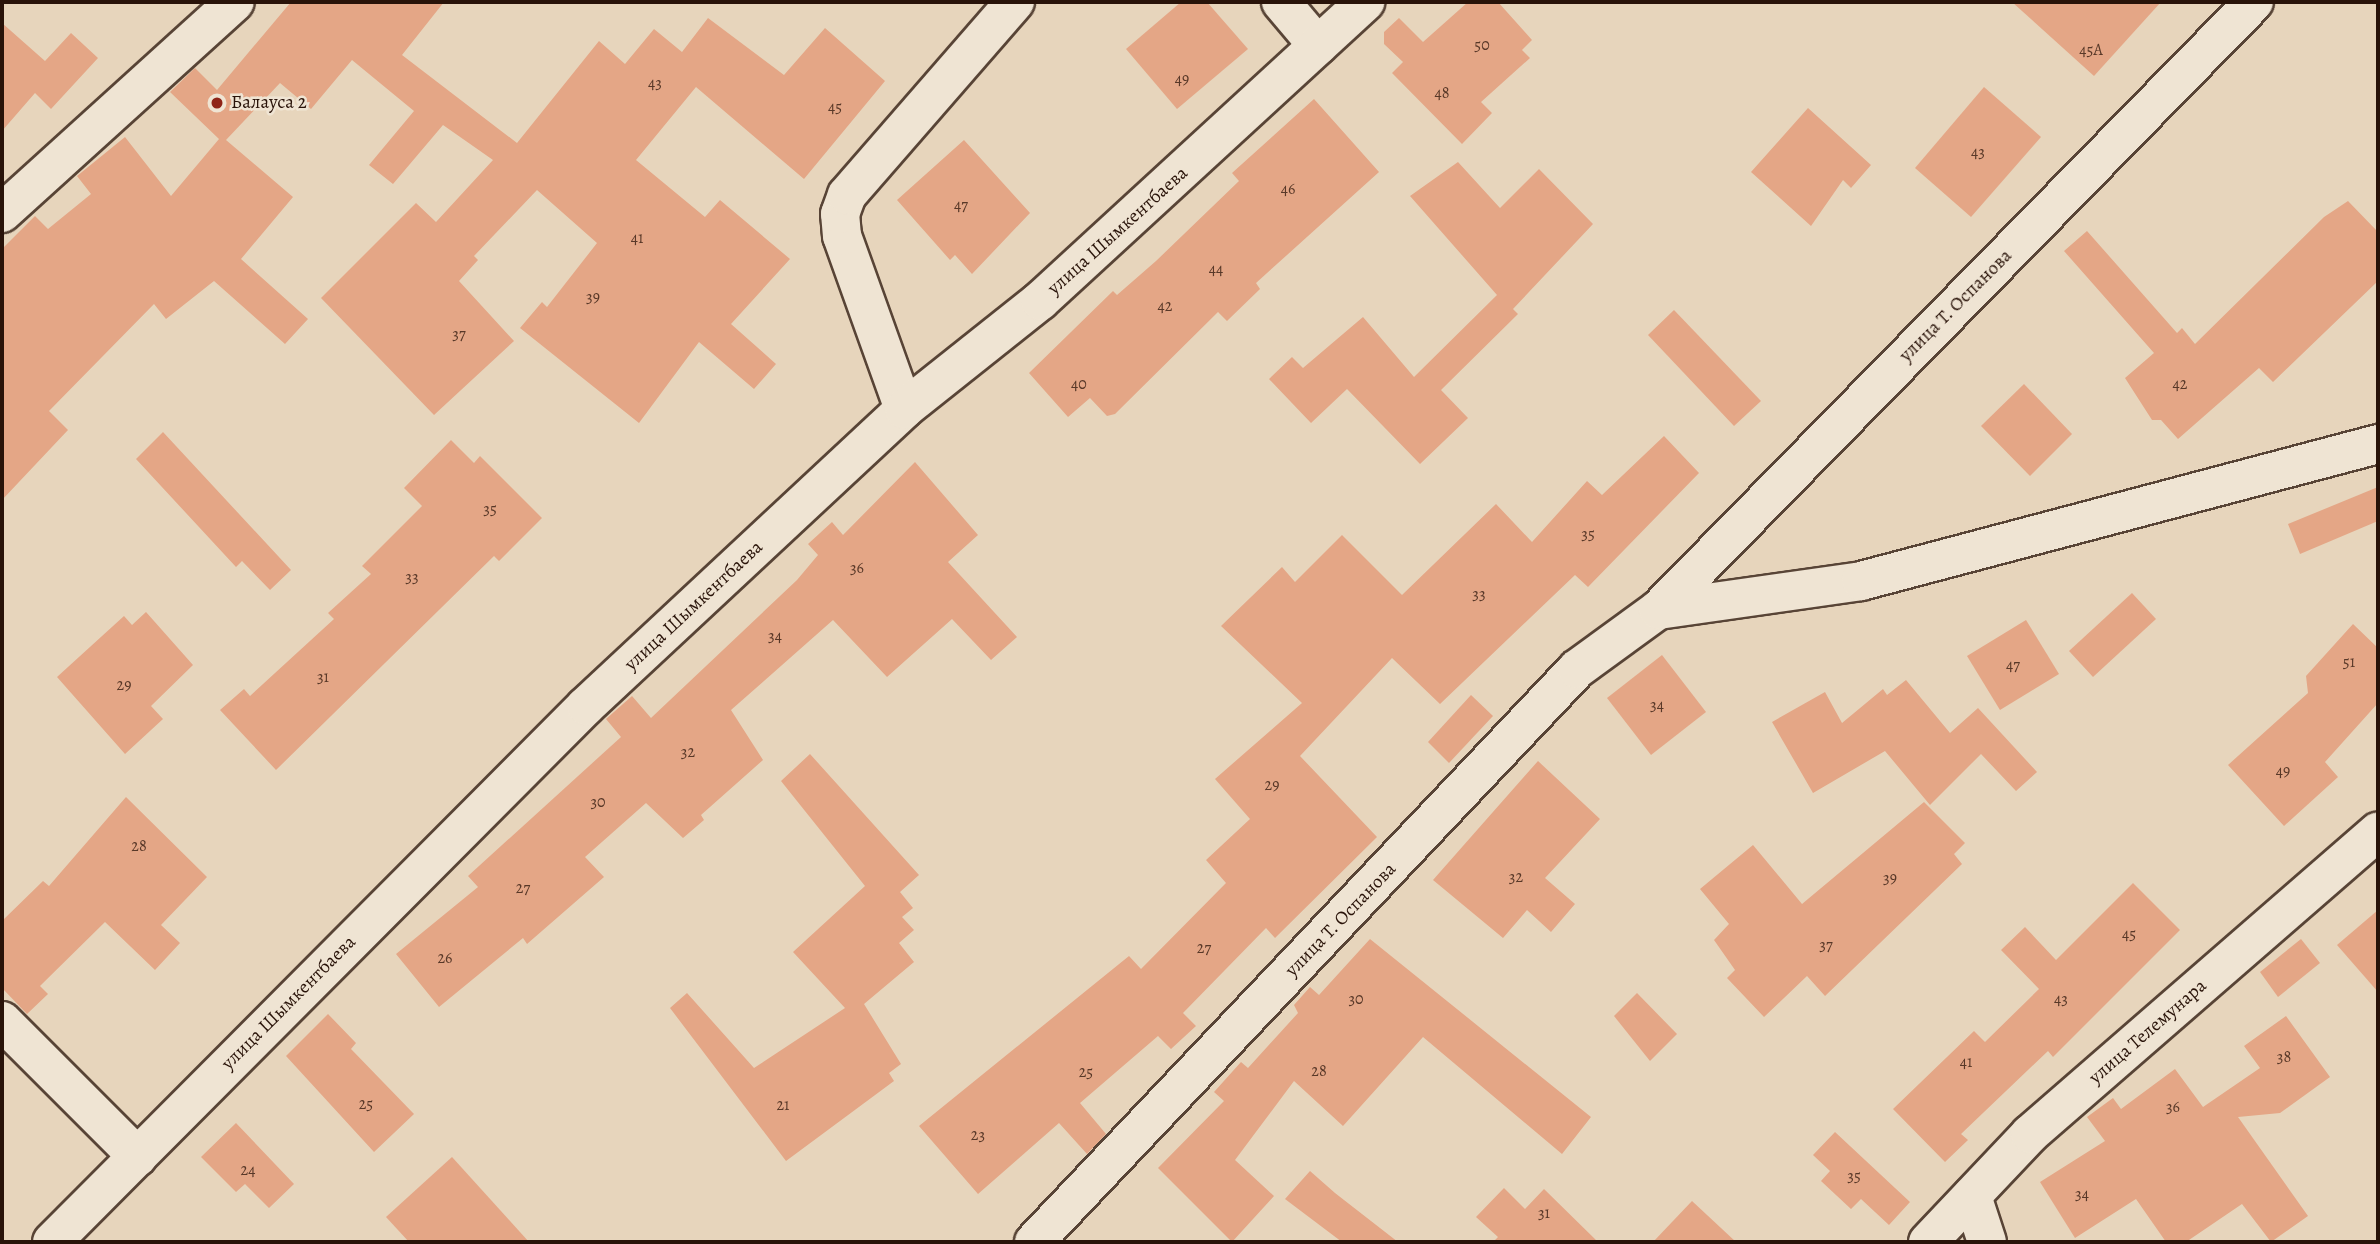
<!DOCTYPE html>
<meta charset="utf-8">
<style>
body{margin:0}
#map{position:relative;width:2380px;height:1244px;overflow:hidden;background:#e7d5bc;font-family:Alegreya,serif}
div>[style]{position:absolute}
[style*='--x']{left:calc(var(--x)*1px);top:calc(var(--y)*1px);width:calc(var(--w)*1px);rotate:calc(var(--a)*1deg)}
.building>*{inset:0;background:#e4a686}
.roads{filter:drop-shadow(2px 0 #584436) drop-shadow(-2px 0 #584436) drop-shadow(0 2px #584436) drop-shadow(0 -2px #584436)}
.street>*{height:38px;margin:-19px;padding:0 19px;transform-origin:19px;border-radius:19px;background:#efe4d3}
.dots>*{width:19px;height:19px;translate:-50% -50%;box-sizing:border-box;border:4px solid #efe4d3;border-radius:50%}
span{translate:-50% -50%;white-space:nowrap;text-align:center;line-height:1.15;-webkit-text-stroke:5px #efe4d3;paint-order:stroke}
.number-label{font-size:16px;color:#583828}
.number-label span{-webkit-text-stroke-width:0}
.poi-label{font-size:19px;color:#291309}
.left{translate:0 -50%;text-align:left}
.street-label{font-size:19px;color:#291309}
.frame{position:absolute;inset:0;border:4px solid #291309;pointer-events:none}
</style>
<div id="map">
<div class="building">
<div style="clip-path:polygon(291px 2px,444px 2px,402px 55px,517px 143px,599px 41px,625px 64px,654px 29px,682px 52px,708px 18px,784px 75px,825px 28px,885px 81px,804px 179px,696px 87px,636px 160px,705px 217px,720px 200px,790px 259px,731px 324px,776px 364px,754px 389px,699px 342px,639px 423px,520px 328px,542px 302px,547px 307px,597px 243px,537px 190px,474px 256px,478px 260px,459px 281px,514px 341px,434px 415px,321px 298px,416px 203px,436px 222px,493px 160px,443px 125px,393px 184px,369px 165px,414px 111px,352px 60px,311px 109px,280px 83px,226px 140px,293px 197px,241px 259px,308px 319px,285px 344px,214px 281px,166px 319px,154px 304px,49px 411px,68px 430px,2px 500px,2px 249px,35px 216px,48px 229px,91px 194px,77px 176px,125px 137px,171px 196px,219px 139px,170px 92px,195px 68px,217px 90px)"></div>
<div style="clip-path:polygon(1181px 2px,1207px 2px,1248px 49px,1177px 109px,1126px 49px)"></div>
<div style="clip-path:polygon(1468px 2px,1498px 2px,1532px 40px,1522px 50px,1530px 58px,1481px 102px,1492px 113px,1462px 144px,1392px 73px,1403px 62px,1384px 44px,1384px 32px,1399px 18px,1423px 42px)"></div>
<div style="clip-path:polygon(2012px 2px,2161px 2px,2094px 76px)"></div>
<div style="clip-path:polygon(2px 23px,45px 61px,71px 33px,98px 58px,51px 109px,35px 93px,2px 131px)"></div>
<div style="clip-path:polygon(1984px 87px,2041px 137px,1971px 217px,1915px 168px)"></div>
<div style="clip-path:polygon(1314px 99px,1379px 172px,1256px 283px,1260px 289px,1227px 321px,1218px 312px,1115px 414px,1107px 416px,1090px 398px,1068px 417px,1029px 373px,1113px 291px,1117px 295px,1156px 261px,1239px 181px,1232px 173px)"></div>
<div style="clip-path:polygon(1808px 108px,1871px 165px,1851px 188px,1843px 180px,1811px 226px,1751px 172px)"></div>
<div style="clip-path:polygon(964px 140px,1030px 213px,972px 274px,955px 255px,950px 260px,897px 200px)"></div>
<div style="clip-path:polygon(1458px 162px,1500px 208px,1539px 169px,1593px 224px,1513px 309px,1518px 314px,1441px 390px,1468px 418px,1420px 464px,1347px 389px,1311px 423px,1269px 379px,1292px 357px,1303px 368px,1363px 317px,1414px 377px,1497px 295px,1410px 196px)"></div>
<div style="clip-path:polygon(2348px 201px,2378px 232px,2378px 281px,2273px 382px,2259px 368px,2178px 439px,2161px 420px,2152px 420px,2125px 378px,2154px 353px,2064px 251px,2087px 231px,2177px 333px,2182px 328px,2195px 344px,2324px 217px)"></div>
<div style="clip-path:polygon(1674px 310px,1761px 401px,1734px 426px,1648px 335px)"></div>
<div style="clip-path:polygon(2024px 384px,2072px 434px,2030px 476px,1981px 426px)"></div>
<div style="clip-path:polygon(163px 432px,291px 570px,270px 590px,242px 561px,236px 567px,136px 459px)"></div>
<div style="clip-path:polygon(1664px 436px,1699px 473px,1588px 587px,1575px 575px,1440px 704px,1392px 658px,1300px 756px,1377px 837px,1275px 938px,1266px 928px,1183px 1013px,1196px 1026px,1171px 1049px,1158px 1036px,1080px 1103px,1106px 1134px,1087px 1154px,1059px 1123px,978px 1194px,919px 1126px,1129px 956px,1141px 969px,1226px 883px,1206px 860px,1250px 819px,1215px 779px,1302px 703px,1221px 626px,1282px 567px,1295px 582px,1342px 535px,1402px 595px,1496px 504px,1532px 542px,1587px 481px,1602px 495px)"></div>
<div style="clip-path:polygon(451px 440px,474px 463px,480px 456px,542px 518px,499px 561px,494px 556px,276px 770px,220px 710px,244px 689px,250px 696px,334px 619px,328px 613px,371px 574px,362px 566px,422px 506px,404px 488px)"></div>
<div style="clip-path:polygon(915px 462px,978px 535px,948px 562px,1017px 637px,991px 660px,952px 619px,887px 677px,833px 620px,731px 710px,763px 760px,701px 815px,704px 820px,683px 838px,646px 803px,585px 857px,604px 877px,527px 944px,523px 938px,439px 1007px,396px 954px,478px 887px,468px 876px,621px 737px,606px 719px,632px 696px,651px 718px,797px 580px,818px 555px,808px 544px,832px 522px,843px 535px)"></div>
<div style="clip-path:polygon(2378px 487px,2378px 521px,2300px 554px,2288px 524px)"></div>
<div style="clip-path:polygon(2132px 593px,2156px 619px,2093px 677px,2069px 651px)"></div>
<div style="clip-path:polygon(146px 612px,193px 665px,151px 706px,163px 719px,125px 754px,57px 677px,124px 616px,132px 625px)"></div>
<div style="clip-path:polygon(2026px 620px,2059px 674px,2000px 710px,1967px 656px)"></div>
<div style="clip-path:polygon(2353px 624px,2378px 648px,2378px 703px,2325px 762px,2338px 777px,2284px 826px,2228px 765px,2308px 693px,2306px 676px)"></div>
<div style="clip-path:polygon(1662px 655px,1706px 712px,1651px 755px,1607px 698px)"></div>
<div style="clip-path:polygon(1906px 680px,1950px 733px,1978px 708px,2037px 772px,2016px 791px,1981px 754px,1930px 805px,1885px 751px,1813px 793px,1772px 722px,1825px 692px,1842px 723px,1883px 689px,1887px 695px)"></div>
<div style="clip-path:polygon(1471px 695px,1493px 716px,1449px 763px,1428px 742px)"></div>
<div style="clip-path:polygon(810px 754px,919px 875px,900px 892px,913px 908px,902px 917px,914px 930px,899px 943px,914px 962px,864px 1004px,901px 1064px,889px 1073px,894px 1081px,786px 1161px,670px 1008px,687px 993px,754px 1068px,845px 1008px,793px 952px,865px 886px,781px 781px)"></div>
<div style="clip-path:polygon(1538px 761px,1600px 819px,1545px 878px,1575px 904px,1551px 932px,1527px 910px,1503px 938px,1433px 880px)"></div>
<div style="clip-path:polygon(126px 797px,207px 877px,161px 925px,180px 943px,155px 970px,105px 922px,40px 986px,48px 994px,27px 1014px,2px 988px,2px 921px,43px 881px,49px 886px)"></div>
<div style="clip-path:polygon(1924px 802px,1965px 843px,1954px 854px,1962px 864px,1825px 996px,1807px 976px,1764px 1017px,1727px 978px,1735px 970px,1714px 940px,1729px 924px,1700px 889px,1753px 845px,1802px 904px)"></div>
<div style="clip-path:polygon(2133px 883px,2180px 930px,2053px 1057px,2048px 1051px,1961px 1134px,1968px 1140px,1945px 1162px,1893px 1109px,1974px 1031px,1985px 1042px,2039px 989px,2001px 950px,2025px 927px,2056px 960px)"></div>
<div style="clip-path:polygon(2378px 910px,2378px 992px,2337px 945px)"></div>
<div style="clip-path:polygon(1370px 939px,1591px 1117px,1562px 1154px,1423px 1037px,1343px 1126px,1294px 1081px,1235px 1160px,1274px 1196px,1232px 1242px,1158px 1168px,1224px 1101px,1214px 1092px,1241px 1062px,1248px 1068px,1298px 1013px,1294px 1005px,1310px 987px,1319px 995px)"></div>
<div style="clip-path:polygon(2301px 939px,2320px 963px,2278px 997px,2260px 972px)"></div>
<div style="clip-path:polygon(1637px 993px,1677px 1034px,1650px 1061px,1614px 1016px)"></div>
<div style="clip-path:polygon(328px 1014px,356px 1043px,351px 1049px,414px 1114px,374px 1152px,286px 1056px)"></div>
<div style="clip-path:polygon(2286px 1016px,2330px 1077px,2280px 1113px,2238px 1117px,2308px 1216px,2271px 1242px,2242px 1204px,2186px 1242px,2166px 1242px,2136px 1199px,2075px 1238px,2040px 1182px,2105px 1141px,2087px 1117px,2113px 1098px,2121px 1109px,2175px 1069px,2203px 1107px,2260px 1068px,2244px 1046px)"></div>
<div style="clip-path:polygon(236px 1123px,294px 1184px,269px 1208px,245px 1184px,236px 1192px,201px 1157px)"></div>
<div style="clip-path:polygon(1835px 1132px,1910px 1202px,1889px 1225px,1861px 1199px,1851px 1209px,1821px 1181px,1830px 1171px,1813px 1155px)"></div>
<div style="clip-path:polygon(452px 1157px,529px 1242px,409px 1242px,386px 1217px)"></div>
<div style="clip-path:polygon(1310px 1171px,1335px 1193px,1398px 1242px,1342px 1242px,1285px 1199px)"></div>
<div style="clip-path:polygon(1504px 1188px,1525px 1209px,1544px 1189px,1598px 1242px,1493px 1242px,1498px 1237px,1476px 1217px)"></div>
<div style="clip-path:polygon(1692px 1201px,1736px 1242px,1653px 1242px)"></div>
</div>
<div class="roads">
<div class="street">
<div style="--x:1281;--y:2;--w:57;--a:49.9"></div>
<div style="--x:2;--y:213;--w:314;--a:-42.2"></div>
<div style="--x:904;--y:409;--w:184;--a:-109.7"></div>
<div style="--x:842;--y:236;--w:22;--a:-95"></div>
<div style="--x:840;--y:214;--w:20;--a:-70"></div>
<div style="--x:847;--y:195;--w:256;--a:-49"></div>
<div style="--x:1658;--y:610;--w:205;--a:-8.1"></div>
<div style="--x:1861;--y:581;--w:535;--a:-14.84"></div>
<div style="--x:2;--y:1021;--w:192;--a:45"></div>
<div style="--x:1972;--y:1196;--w:48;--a:71.9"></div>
<div style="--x:52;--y:1242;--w:757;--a:-45.11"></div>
<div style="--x:586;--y:706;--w:435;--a:-43"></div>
<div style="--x:904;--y:409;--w:174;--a:-38.5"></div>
<div style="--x:1040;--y:301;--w:442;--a:-42.6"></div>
<div style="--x:1034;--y:1242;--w:789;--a:-46.54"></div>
<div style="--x:1577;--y:669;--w:100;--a:-36.1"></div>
<div style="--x:1658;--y:610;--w:851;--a:-45.57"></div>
<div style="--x:1928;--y:1242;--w:149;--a:-46.6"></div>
<div style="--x:2030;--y:1134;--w:461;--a:-41"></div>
</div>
</div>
<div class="dots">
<div style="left:217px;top:103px;background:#8f2418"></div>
</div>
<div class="number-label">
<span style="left:1482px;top:45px">50</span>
<span style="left:2091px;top:50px">45А</span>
<span style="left:1182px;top:79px">49</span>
<span style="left:655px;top:83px">43</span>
<span style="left:1442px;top:93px">48</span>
<span style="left:835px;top:107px">45</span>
<span style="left:1978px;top:152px">43</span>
<span style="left:1288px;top:189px">46</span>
<span style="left:961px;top:205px">47</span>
<span style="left:637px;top:238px">41</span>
<span style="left:1216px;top:269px">44</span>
<span style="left:593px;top:297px">39</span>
<span style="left:1165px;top:306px">42</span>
<span style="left:459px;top:334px">37</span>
<span style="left:1079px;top:384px">40</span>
<span style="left:2180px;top:384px">42</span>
<span style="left:490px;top:509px">35</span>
<span style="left:1588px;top:534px">35</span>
<span style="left:857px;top:568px">36</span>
<span style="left:412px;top:577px">33</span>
<span style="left:1479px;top:594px">33</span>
<span style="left:775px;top:636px">34</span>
<span style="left:2349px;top:662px">51</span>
<span style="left:2013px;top:665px">47</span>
<span style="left:323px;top:677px">31</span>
<span style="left:124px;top:685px">29</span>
<span style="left:1657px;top:705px">34</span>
<span style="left:688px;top:752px">32</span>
<span style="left:2283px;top:771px">49</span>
<span style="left:1272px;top:785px">29</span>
<span style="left:598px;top:802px">30</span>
<span style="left:139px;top:846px">28</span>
<span style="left:1516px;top:877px">32</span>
<span style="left:1890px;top:878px">39</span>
<span style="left:523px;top:888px">27</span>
<span style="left:2129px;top:934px">45</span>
<span style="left:1826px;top:945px">37</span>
<span style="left:1204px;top:948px">27</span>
<span style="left:445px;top:958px">26</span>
<span style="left:1356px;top:999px">30</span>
<span style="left:2061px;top:999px">43</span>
<span style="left:2284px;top:1057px">38</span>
<span style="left:1966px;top:1062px">41</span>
<span style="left:1319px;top:1071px">28</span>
<span style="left:1086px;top:1072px">25</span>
<span style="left:366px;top:1104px">25</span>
<span style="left:783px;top:1105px">21</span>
<span style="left:2173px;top:1107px">36</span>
<span style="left:978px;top:1135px">23</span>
<span style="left:248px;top:1170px">24</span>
<span style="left:1854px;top:1176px">35</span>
<span style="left:2082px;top:1194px">34</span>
<span style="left:1544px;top:1213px">31</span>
</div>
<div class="poi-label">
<span class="left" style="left:231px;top:103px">Балауса 2</span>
</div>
<div class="street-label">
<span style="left:1118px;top:231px;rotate:-42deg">улица Шымкентбаева</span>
<span style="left:1956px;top:306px;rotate:-45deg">улица Т. Оспанова</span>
<span style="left:694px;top:606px;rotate:-43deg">улица Шымкентбаева</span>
<span style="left:1341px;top:920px;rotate:-46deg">улица Т. Оспанова</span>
<span style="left:289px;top:1003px;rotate:-45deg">улица Шымкентбаева</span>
<span style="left:2148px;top:1032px;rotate:-41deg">улица Телемунара</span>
</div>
<div class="frame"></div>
</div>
